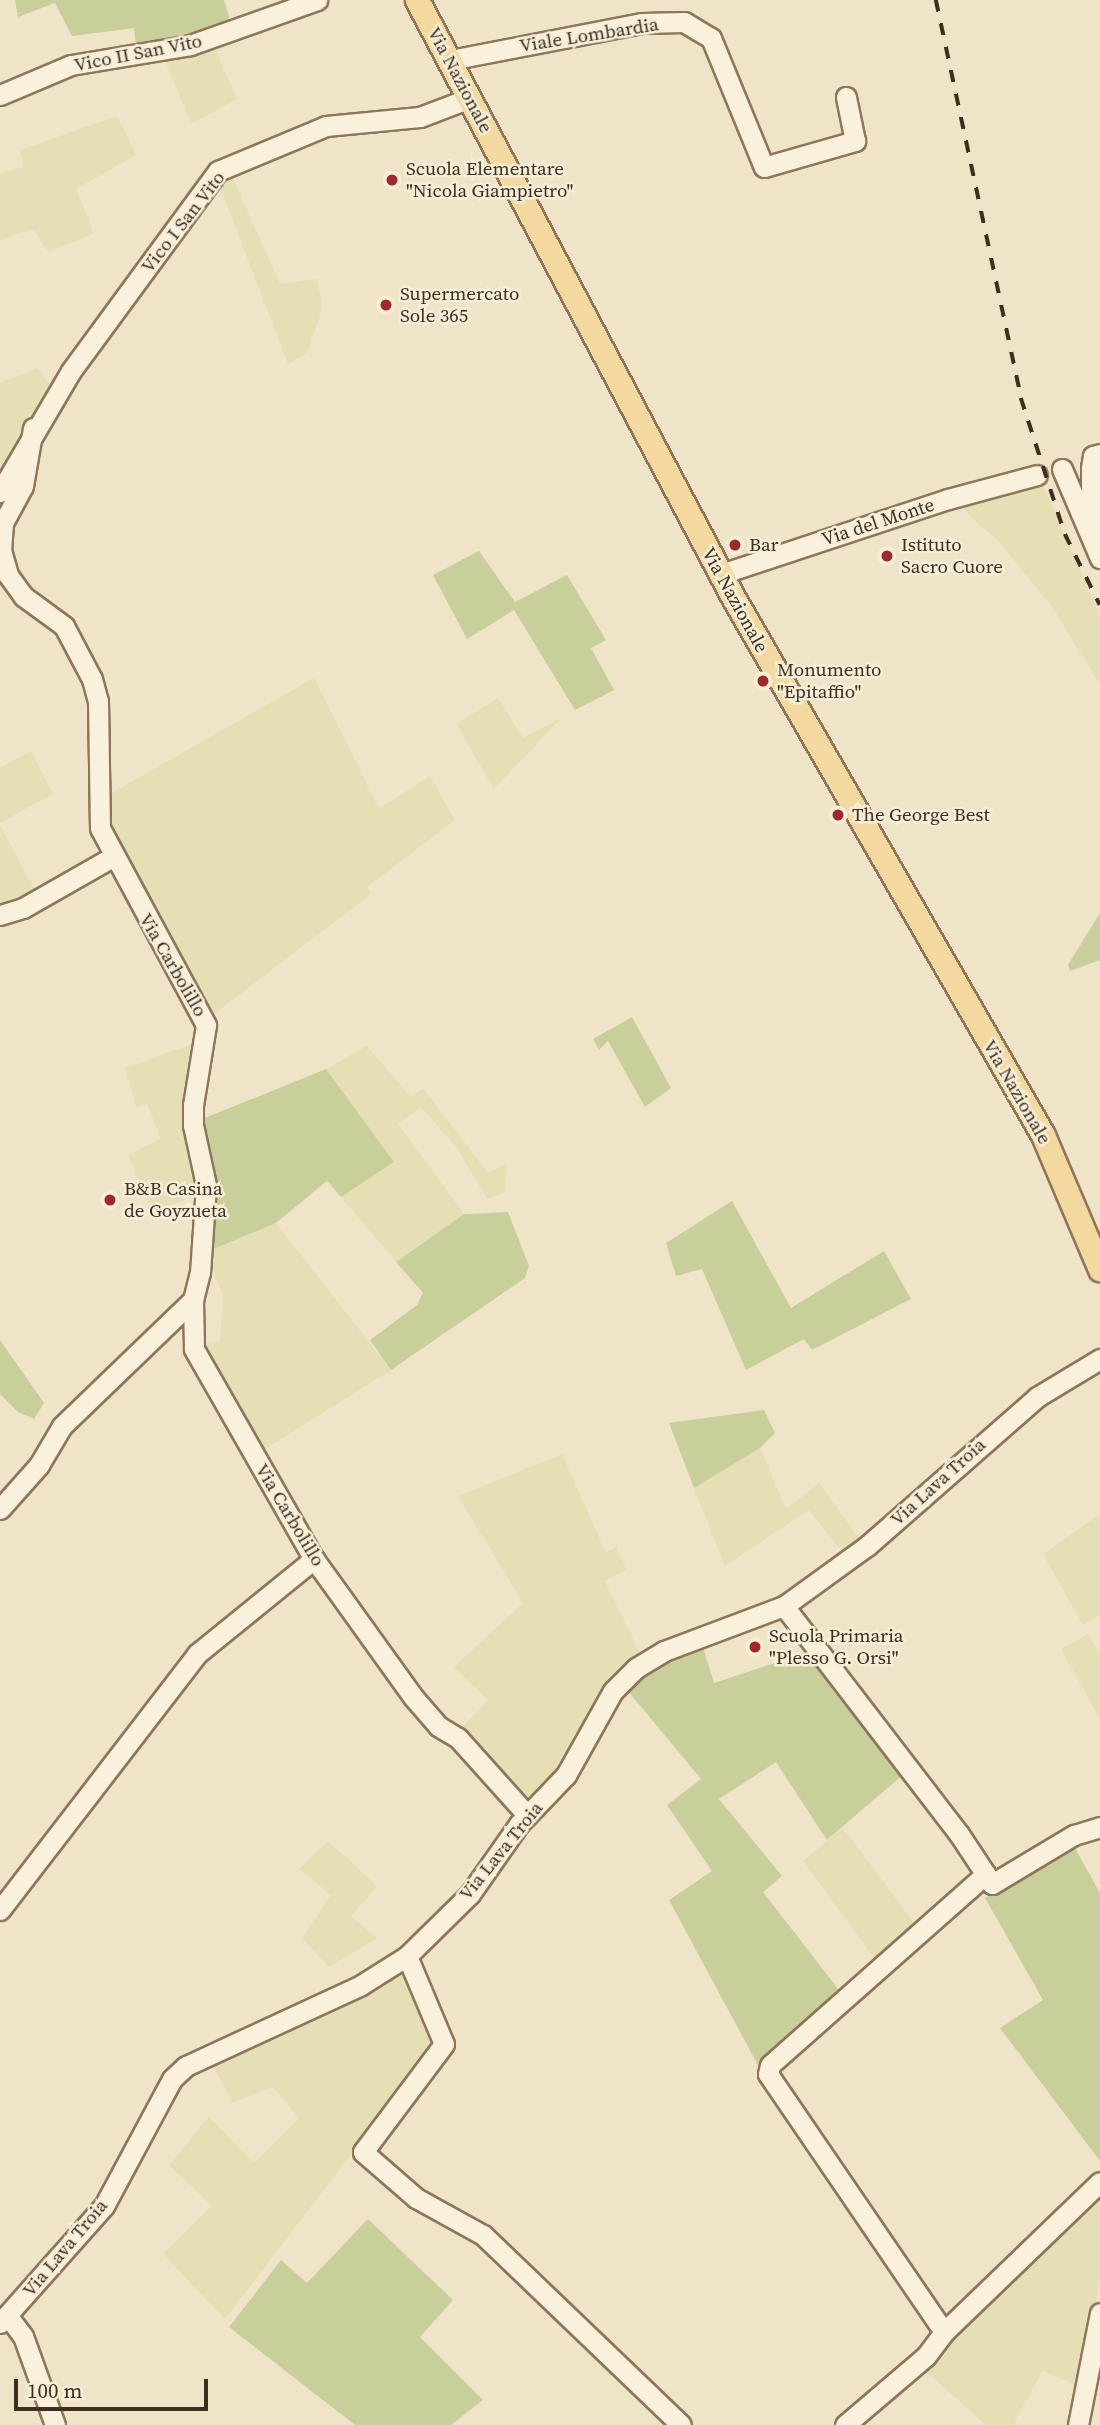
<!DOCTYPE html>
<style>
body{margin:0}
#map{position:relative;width:1100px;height:2425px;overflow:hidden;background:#f0e4c8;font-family:"Source Serif 4",serif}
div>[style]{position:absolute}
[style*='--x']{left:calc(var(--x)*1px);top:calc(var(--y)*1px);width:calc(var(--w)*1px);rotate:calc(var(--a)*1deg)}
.farmland>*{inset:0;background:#e6deb5}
.green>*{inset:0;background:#c9cf9b}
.roads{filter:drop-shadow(2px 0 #8d765c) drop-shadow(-2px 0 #8d765c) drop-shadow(0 2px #8d765c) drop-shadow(0 -2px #8d765c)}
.minor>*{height:19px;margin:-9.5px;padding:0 9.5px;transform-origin:9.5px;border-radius:9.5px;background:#faf1dc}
.major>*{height:23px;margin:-11.5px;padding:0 11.5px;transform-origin:11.5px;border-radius:11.5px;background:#f3d9a0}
.rail>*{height:3.5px;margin-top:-1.75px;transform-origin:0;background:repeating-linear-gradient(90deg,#3d2e20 0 12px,transparent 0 24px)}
.dots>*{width:19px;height:19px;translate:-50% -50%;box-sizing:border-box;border:4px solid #f7eed8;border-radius:50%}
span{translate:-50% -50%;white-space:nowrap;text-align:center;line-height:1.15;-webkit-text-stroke:5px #f7eed8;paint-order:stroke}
.street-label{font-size:19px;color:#3d2e20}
.poi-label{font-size:19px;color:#3d2e20}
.left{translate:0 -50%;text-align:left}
.scale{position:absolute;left:14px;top:2379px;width:194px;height:32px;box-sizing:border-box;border:4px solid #3d2e20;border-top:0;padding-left:9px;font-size:21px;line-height:24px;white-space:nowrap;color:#3d2e20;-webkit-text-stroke:5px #f7eed8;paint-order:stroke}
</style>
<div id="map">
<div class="farmland">
<div style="clip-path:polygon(213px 44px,237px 99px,191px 124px,163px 55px)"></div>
<div style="clip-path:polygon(117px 116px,136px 155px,76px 189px,94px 234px,48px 251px,33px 229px,0 240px,0 173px,24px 167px,20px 150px)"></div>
<div style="clip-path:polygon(230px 172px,280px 284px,317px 279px,322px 309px,307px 353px,288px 364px,219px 184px)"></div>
<div style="clip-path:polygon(38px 368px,52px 388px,6px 472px,0 462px,0 383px)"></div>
<div style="clip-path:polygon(1041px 480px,1100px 616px,1100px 685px,1053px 608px,1001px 544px,960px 506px)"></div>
<div style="clip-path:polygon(314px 678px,379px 809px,430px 776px,455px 820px,367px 887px,371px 894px,210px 1017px,102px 822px,101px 799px)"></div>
<div style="clip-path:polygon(498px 698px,523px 738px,561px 718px,494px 789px,456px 724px)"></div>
<div style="clip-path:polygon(31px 751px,53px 794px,0 823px,0 768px)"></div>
<div style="clip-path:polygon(0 825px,37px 894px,0 911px)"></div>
<div style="clip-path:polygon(209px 1038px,190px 1113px,209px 1190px,153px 1213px,128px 1155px,161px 1139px,147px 1104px,136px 1107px,125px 1068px)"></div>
<div style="clip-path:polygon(367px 1046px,411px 1097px,423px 1088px,488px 1173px,507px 1163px,505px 1192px,487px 1199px,457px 1148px,421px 1107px,398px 1124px,464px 1214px,396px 1262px,341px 1197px,394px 1162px,326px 1069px)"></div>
<div style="clip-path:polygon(276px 1223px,391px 1370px,259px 1453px,197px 1344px,220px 1341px,223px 1295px,204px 1253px)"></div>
<div style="clip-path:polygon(760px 1448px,786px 1509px,819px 1483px,860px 1540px,842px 1552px,809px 1510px,725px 1566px,694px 1488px)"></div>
<div style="clip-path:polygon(562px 1454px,606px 1553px,616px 1547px,627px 1570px,605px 1581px,640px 1653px,619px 1670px,563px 1762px,526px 1804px,458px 1732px,488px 1700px,454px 1667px,523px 1603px,458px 1496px)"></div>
<div style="clip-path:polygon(1100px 1514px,1100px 1615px,1083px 1625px,1043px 1554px)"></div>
<div style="clip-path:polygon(1088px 1634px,1100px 1653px,1100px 1719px,1061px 1649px)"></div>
<div style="clip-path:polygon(843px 1828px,917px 1927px,878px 1963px,803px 1861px)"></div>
<div style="clip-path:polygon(328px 1841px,377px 1886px,351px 1916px,377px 1938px,329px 1967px,302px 1938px,331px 1895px,299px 1869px)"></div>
<div style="clip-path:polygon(399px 1968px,409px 1972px,437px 2042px,225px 2319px,163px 2254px,212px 2206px,169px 2165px,209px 2117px,254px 2163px,299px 2118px,273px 2087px,233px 2102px,213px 2066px,353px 1998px)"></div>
<div style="clip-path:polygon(1100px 2188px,1100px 2279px,1081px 2387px,1042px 2371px,1013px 2425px,986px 2425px,921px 2367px)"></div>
</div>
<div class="green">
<div style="clip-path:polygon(15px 0,224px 0,232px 27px,136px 47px,134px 28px,72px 36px,55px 3px,18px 17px)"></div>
<div style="clip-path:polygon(479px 551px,515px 602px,567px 575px,606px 640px,591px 648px,614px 690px,575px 710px,514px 610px,467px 639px,433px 575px)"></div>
<div style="clip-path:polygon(1100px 913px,1100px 960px,1070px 971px,1068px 965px)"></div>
<div style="clip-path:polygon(632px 1017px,671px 1088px,645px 1107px,608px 1041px,599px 1050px,593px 1039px)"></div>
<div style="clip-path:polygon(326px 1069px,394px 1162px,341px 1197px,327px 1181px,276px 1223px,204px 1253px,195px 1122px)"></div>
<div style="clip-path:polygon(732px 1201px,791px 1308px,884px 1251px,911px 1299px,812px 1350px,804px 1339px,746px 1370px,702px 1269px,676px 1276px,666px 1243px)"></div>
<div style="clip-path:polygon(508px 1212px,529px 1266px,525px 1278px,391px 1370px,370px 1340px,417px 1305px,423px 1293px,396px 1262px,464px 1214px)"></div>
<div style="clip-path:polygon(0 1340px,44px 1403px,34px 1419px,18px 1412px,0 1394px)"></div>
<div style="clip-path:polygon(764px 1410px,775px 1433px,760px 1448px,694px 1488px,669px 1423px)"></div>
<div style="clip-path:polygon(702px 1644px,714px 1683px,811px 1651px,905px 1773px,827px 1840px,776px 1762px,719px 1799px,782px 1876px,763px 1892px,842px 1994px,760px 2069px,669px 1900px,712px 1871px,667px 1805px,701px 1779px,627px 1690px,666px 1659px)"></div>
<div style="clip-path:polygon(1072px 1843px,1100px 1893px,1100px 2161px,1000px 2028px,1043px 2000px,985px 1898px)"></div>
<div style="clip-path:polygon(368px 2219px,453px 2300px,420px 2337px,483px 2400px,451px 2425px,355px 2425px,229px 2327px,281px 2260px,307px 2283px)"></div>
</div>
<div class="roads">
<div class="minor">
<div style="--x:450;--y:60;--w:196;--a:-10.9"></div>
<div style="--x:642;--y:23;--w:42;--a:-1.4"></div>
<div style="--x:684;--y:22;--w:31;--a:31"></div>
<div style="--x:711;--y:38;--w:139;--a:67.7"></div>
<div style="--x:764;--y:167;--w:95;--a:-15.9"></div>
<div style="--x:855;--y:141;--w:45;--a:-101.6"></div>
<div style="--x:0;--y:95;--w:77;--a:-22.9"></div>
<div style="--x:71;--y:65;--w:121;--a:-9.5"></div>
<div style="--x:190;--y:45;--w:135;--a:-19.5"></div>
<div style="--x:33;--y:428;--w:59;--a:99.8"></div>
<div style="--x:23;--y:486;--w:42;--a:118.4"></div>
<div style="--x:3;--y:523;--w:27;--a:94"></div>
<div style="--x:1;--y:550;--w:26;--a:74"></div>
<div style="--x:8;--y:575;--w:26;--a:54"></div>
<div style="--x:23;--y:596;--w:51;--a:36.2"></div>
<div style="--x:64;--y:626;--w:60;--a:62.2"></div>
<div style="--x:92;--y:679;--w:23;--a:75"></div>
<div style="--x:98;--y:701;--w:127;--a:89.1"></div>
<div style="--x:100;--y:828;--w:224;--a:61.7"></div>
<div style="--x:206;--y:1025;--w:81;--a:99.2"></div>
<div style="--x:193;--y:1105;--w:20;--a:90"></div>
<div style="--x:193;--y:1125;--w:61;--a:77.8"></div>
<div style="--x:206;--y:1185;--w:87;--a:93.9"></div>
<div style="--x:200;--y:1272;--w:29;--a:104"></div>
<div style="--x:193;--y:1300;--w:49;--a:88.8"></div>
<div style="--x:194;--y:1349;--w:242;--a:60.3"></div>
<div style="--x:314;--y:1559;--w:171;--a:54.3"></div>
<div style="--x:414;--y:1698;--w:37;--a:49"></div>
<div style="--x:438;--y:1726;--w:23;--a:31"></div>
<div style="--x:458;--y:1738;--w:103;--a:48.1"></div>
<div style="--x:1062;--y:469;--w:97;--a:66.9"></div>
<div style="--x:0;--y:492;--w:140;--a:-59.6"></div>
<div style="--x:71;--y:371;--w:248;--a:-53.7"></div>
<div style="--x:218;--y:171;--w:117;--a:-22.6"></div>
<div style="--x:326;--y:126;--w:94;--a:-5.5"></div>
<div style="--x:420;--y:117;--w:53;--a:-20.8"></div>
<div style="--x:1091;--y:533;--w:65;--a:-90"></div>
<div style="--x:1091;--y:468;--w:12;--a:-81"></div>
<div style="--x:1093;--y:456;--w:7;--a:-16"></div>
<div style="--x:721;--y:574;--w:239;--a:-18.3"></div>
<div style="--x:948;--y:499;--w:92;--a:-15.1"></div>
<div style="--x:0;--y:915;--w:24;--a:-17"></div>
<div style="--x:23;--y:908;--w:105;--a:-29.7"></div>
<div style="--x:0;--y:1509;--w:59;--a:-48.4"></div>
<div style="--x:39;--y:1465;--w:45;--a:-59.5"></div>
<div style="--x:62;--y:1426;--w:182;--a:-43.9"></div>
<div style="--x:784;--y:1606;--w:287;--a:52.5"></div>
<div style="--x:959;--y:1834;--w:60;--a:56.6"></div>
<div style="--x:992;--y:1884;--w:96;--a:-30.9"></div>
<div style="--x:1074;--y:1835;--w:27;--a:-17"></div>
<div style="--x:0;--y:1910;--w:323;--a:-52.4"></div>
<div style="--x:197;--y:1654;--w:151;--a:-39.1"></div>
<div style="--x:407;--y:1956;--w:95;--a:67.2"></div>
<div style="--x:444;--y:2044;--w:135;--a:126.9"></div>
<div style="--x:363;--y:2152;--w:70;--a:41"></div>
<div style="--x:416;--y:2198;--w:77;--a:28.9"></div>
<div style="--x:483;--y:2235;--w:274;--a:43.8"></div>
<div style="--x:7;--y:2315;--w:26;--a:53"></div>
<div style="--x:23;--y:2336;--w:95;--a:70.2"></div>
<div style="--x:0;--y:2323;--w:157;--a:-48.4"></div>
<div style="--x:104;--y:2206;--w:144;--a:-61.8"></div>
<div style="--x:172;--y:2079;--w:19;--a:-43"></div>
<div style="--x:186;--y:2066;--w:193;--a:-24.8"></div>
<div style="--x:361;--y:1985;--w:54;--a:-32.2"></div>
<div style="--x:407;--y:1956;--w:88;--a:-44.5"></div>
<div style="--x:470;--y:1894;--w:85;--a:-55"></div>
<div style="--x:519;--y:1824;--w:68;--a:-46.2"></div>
<div style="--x:566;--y:1775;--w:96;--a:-60.8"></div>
<div style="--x:613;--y:1691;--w:33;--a:-45"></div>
<div style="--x:636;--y:1668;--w:33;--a:-31"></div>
<div style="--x:664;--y:1651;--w:128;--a:-20.6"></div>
<div style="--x:784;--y:1606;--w:102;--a:-35.9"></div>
<div style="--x:867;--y:1546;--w:226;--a:-41.2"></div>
<div style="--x:1037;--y:1397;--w:74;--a:-31.1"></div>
<div style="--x:944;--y:2332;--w:312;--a:-124.3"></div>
<div style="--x:768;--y:2074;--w:9;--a:-77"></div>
<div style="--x:770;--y:2065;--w:288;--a:-41.5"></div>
<div style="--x:845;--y:2425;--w:106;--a:-40.4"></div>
<div style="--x:926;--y:2356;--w:30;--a:-53"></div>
<div style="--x:944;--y:2332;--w:216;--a:-43.9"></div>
<div style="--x:1078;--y:2425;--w:114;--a:-78.9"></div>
</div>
<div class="major">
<div style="--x:417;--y:0;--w:675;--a:62.11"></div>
<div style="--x:733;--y:597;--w:621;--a:60.05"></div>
<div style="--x:1043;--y:1135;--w:146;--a:67"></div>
</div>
</div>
<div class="rail">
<div style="--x:936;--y:0;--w:407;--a:77.9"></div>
<div style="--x:1021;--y:398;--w:143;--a:72.1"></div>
<div style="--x:1065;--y:534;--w:79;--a:63.8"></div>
</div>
<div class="dots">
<div style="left:392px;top:180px;background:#9e2a2b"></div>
<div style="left:386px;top:305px;background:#9e2a2b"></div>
<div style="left:735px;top:545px;background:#9e2a2b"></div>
<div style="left:887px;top:556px;background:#9e2a2b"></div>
<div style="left:763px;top:681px;background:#9e2a2b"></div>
<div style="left:838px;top:815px;background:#9e2a2b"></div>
<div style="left:110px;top:1200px;background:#9e2a2b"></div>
<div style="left:755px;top:1647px;background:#9e2a2b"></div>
</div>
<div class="street-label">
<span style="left:589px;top:35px;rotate:-9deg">Viale Lombardia</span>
<span style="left:138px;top:53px;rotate:-11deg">Vico II San Vito</span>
<span style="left:460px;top:80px;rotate:62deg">Via Nazionale</span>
<span style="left:183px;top:222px;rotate:-52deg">Vico I San Vito</span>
<span style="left:878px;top:522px;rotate:-18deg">Via del Monte</span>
<span style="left:735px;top:600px;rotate:61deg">Via Nazionale</span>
<span style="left:173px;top:965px;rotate:60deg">Via Carbolillo</span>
<span style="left:1017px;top:1092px;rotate:60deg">Via Nazionale</span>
<span style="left:938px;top:1482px;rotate:-42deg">Via Lava Troia</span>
<span style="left:290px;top:1515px;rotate:59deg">Via Carbolillo</span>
<span style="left:501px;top:1851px;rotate:-51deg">Via Lava Troia</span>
<span style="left:65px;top:2248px;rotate:-50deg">Via Lava Troia</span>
</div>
<div class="poi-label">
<span class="left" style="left:406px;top:180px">Scuola Elementare<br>"Nicola Giampietro"</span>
<span class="left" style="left:400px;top:305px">Supermercato<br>Sole 365</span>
<span class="left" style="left:749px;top:545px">Bar</span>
<span class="left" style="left:901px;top:556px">Istituto<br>Sacro Cuore</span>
<span class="left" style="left:777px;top:681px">Monumento<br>"Epitaffio"</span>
<span class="left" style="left:852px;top:815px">The George Best</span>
<span class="left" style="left:124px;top:1200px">B&amp;B Casina<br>de Goyzueta</span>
<span class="left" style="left:769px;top:1647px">Scuola Primaria<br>"Plesso G. Orsi"</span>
</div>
<div class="scale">100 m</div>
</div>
